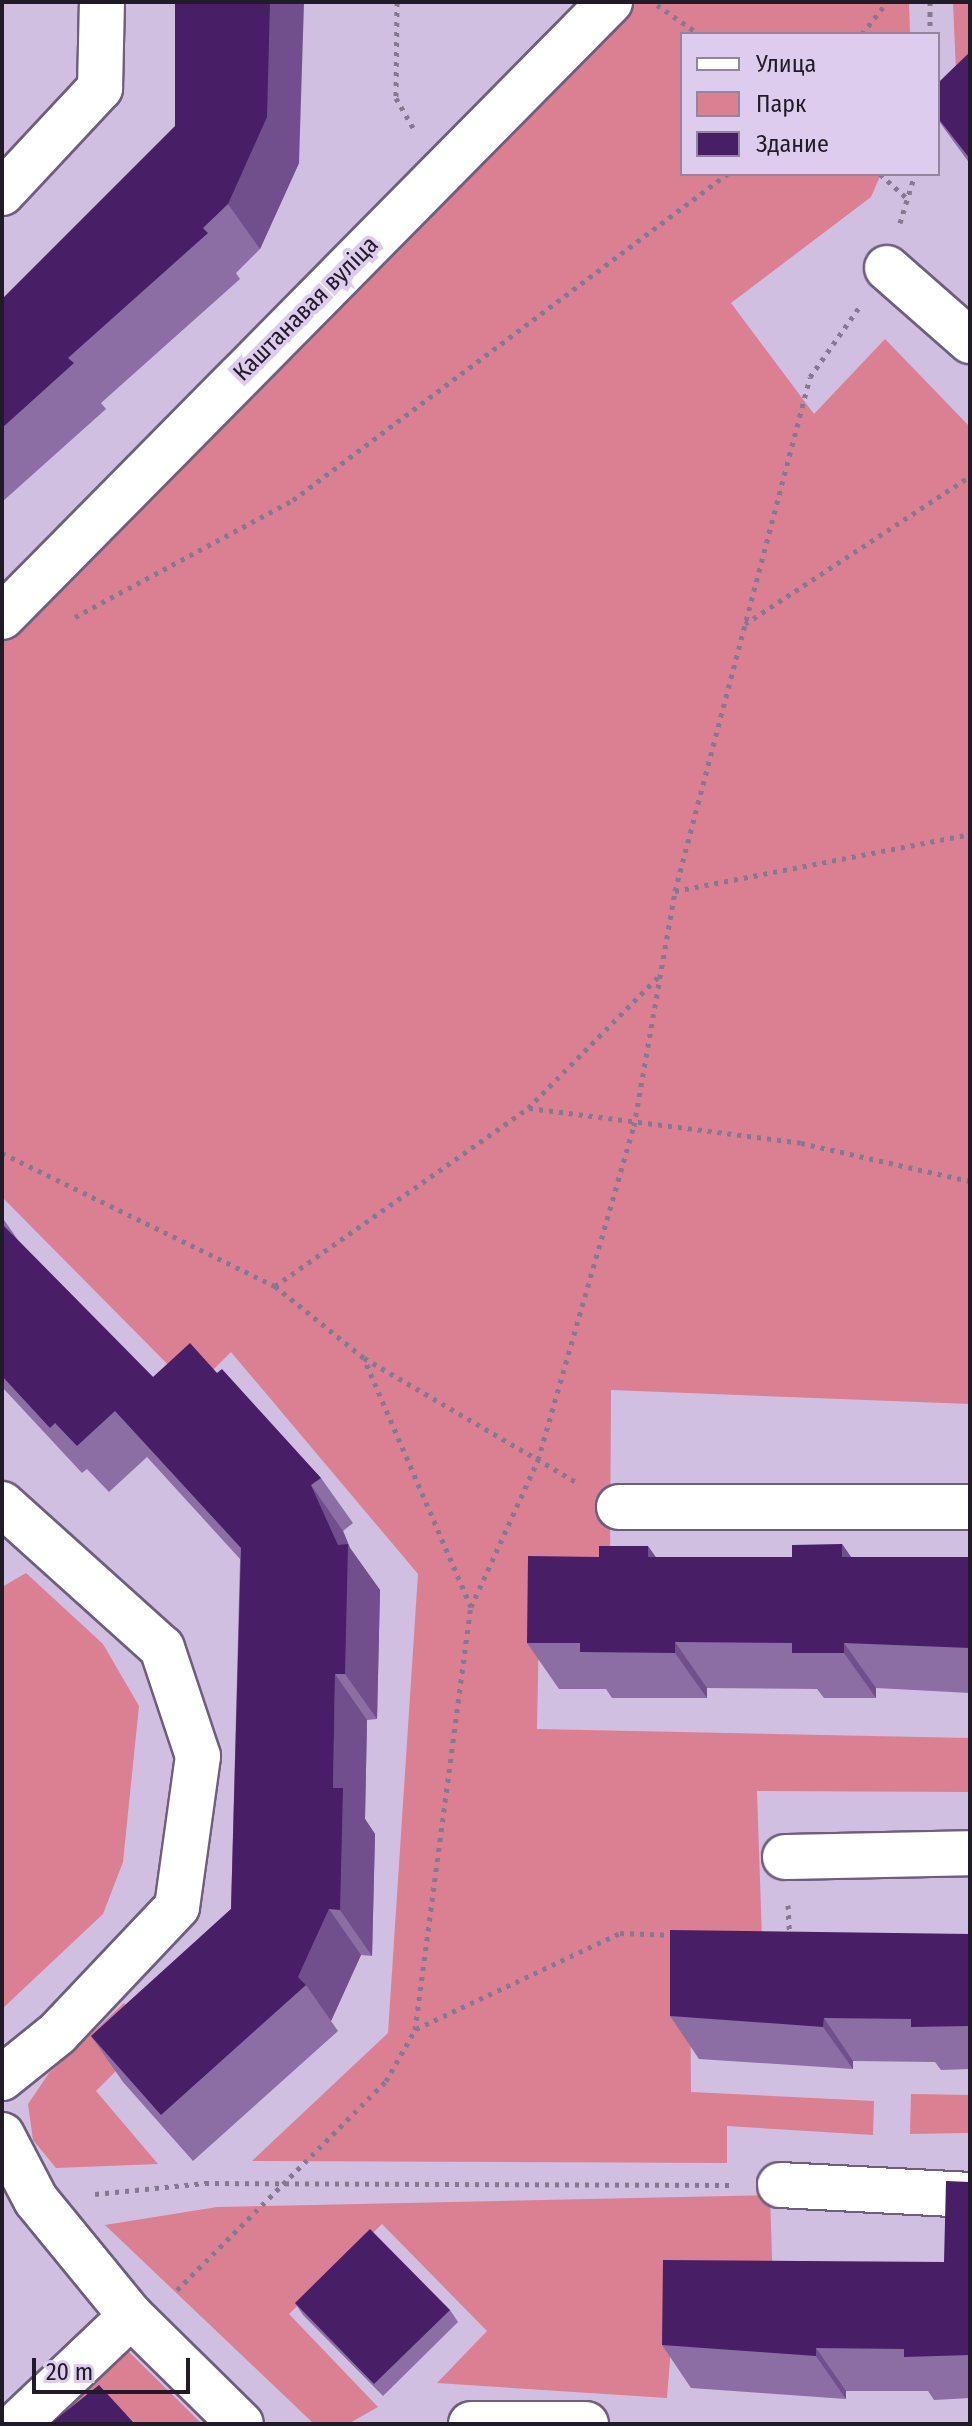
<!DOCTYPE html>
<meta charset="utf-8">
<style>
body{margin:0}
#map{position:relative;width:972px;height:2426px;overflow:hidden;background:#d0bfe1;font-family:"Fira Sans Condensed",sans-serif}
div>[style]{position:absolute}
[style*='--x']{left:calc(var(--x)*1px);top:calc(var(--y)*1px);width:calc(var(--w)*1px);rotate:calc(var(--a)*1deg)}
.green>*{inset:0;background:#db7f92}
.path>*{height:5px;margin-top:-2.5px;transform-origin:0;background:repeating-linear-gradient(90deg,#857992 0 4px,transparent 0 10px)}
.roads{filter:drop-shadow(2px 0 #6e5f7d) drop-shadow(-2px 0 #6e5f7d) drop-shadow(0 2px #6e5f7d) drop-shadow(0 -2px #6e5f7d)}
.minor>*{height:44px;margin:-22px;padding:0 22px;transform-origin:22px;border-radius:22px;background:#fff}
.wall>*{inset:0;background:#8c6ea4}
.shaded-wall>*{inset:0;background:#714e8c}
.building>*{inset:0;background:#481e67}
span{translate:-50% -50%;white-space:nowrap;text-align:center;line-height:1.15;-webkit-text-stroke:8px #dce;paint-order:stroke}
.street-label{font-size:24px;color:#211a27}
.frame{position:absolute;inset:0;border:4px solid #211a27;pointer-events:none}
.legend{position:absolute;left:680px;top:32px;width:260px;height:144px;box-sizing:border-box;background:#dce;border:2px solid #92859e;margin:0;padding:10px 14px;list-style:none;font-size:24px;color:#211a27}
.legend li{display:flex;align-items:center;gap:16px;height:40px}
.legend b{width:40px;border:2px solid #92859e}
.scale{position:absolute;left:32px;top:2358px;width:158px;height:36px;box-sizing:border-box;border:4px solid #211a27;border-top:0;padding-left:10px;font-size:24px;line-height:28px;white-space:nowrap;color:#211a27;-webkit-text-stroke:6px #dce;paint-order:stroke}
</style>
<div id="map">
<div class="green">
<div style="clip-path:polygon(591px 2px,909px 2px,910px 34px,682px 34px,682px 174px,881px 174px,871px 197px,731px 303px,814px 414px,885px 339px,970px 427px,970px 1404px,611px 1390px,610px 1570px,540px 1574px,537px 1729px,970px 1738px,970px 1792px,757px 1791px,763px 1969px,690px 1970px,691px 2092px,874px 2101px,873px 2135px,727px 2126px,727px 2163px,252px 2161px,388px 2033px,418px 1574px,231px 1352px,193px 1390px,2px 1197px,2px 639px,401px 233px)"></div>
<div style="clip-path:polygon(953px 2px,970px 2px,970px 78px,957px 95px)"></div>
<div style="clip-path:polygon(26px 1573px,103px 1644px,139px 1706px,123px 1862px,103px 1914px,2px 2009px,2px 1587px)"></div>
<div style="clip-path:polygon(124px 2003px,154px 2033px,96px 2091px,158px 2164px,56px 2168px,33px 2140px,28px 2104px,49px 2073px)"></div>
<div style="clip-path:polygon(911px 2094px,970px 2095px,970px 2133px,910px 2134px)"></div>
<div style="clip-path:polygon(770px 2195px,773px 2286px,676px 2283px,667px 2398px,437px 2383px,487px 2331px,382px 2224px,289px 2314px,378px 2407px,348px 2424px,314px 2424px,105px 2225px,217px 2207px)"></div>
<div style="clip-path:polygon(128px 2351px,202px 2424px,136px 2424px,127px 2415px,117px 2424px,53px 2424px)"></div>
</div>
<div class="path">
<div style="--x:397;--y:2;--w:96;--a:90.6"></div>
<div style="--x:396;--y:98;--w:38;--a:60"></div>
<div style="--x:930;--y:2;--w:32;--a:90"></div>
<div style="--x:657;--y:5;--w:51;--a:34.6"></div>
<div style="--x:862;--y:34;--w:41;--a:-52"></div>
<div style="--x:880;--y:174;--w:38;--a:42"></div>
<div style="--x:900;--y:223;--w:51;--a:-73"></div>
<div style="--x:75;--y:617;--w:247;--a:-28.2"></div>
<div style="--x:293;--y:500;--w:543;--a:-36.91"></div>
<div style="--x:745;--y:624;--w:269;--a:-33.3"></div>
<div style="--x:675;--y:891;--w:300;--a:-10.9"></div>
<div style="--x:529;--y:1108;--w:274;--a:7.3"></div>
<div style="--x:801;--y:1143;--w:173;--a:12.7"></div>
<div style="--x:2;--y:1153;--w:304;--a:26"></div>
<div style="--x:275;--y:1286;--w:114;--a:39"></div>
<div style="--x:364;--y:1358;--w:246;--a:30.3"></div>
<div style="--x:275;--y:1286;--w:309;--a:-35.1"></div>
<div style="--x:528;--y:1108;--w:186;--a:-45.2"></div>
<div style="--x:471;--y:1607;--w:162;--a:-65.5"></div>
<div style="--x:538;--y:1460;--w:348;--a:-74"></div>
<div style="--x:634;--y:1126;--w:239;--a:-80.1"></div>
<div style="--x:675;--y:891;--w:531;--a:-75.28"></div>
<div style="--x:810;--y:377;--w:87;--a:-54.8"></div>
<div style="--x:788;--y:1905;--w:34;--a:87"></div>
<div style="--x:416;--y:2029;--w:225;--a:-25.2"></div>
<div style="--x:620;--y:1933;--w:56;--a:2"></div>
<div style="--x:95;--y:2194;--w:111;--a:-5.7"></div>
<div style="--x:205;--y:2183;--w:527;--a:0.22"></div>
<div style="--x:177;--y:2290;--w:296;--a:-45"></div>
<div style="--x:386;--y:2081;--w:59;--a:-60.4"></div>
<div style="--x:415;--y:2030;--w:427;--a:-82.5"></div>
<div style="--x:471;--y:1607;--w:271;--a:-113.3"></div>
</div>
<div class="roads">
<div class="minor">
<div style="--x:2;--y:193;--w:144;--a:-47"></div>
<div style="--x:100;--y:88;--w:86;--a:-88.7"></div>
<div style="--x:887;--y:268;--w:111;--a:41.3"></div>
<div style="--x:2;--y:617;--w:865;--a:-45.33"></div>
<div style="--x:2;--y:1504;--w:215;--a:42"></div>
<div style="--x:162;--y:1648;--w:114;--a:71.6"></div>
<div style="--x:198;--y:1756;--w:152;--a:97.9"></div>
<div style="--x:177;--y:1907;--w:173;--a:133.4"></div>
<div style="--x:58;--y:2033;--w:72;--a:141.2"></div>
<div style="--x:619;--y:1507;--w:351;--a:0"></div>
<div style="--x:785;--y:1857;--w:185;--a:-1.2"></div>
<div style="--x:2;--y:2135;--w:73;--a:62.4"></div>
<div style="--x:36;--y:2200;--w:150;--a:50.7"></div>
<div style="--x:131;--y:2316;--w:157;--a:136.5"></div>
<div style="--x:780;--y:2185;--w:190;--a:3"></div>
<div style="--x:131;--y:2316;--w:154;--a:44.5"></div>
<div style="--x:471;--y:2424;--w:115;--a:0"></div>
</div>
</div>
<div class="wall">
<div style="clip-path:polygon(970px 52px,970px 164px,938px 120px,938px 83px)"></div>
<div style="clip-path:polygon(299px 163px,260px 249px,236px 273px,240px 279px,101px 403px,106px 409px,2px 502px,2px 299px)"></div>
<div style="clip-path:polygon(2px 1217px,18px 1240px,153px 1377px,217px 1373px,321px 1478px,353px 1523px,343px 1531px,350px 1548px,380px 1590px,377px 1719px,367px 1720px,365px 1819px,375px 1834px,372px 1956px,361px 1955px,331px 2021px,338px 2031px,193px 2161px,123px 2082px,91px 2036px,231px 1909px,240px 1559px,147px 1457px,109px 1492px,87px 1469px,82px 1473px,2px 1387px)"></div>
<div style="clip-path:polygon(842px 1544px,851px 1557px,970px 1557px,970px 1693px,876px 1688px,876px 1698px,824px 1698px,817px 1689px,707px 1688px,707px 1698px,612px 1698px,606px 1689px,559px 1689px,527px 1643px,599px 1557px,792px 1557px)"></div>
<div style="clip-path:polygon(970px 1934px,970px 2069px,941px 2070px,935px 2062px,853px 2061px,853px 2069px,699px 2059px,670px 2016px)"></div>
<div style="clip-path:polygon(970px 2182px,970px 2398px,934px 2400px,928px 2391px,846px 2391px,846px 2399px,691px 2388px,662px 2345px,944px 2262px)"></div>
<div style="clip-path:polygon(295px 2303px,450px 2310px,458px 2322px,383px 2396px,303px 2315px)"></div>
</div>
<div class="shaded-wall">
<div style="clip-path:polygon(270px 2px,304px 2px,299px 163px,260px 249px,228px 204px)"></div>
<div style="clip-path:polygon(311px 1485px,343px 1531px,350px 1548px,380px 1590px,377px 1719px,345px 1674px,338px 1545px)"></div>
<div style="clip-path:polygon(842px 1544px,874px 1590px,842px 1557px)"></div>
<div style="clip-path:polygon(648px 1546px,680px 1591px,648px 1557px)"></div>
<div style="clip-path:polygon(675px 1642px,707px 1688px,707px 1698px,675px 1653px)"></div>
<div style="clip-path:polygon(844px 1643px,876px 1688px,876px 1698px,844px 1653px)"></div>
<div style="clip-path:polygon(335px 1674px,367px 1720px,365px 1819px,375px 1834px,372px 1956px,340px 1910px,333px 1788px)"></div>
<div style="clip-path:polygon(329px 1909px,361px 1955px,331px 2021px,306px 1985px,298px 1977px)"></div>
<div style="clip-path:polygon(824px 2018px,853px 2061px,853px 2069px,823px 2027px)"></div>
<div style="clip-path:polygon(816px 2348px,846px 2391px,846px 2399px,816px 2356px)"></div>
</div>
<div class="building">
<div style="clip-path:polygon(175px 2px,270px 2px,267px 117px,228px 204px,203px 228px,208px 233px,68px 358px,74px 363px,2px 428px,2px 299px,175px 126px)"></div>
<div style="clip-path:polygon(970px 52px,970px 159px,938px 118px,938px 83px)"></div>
<div style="clip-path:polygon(2px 1224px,153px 1377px,190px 1343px,217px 1373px,222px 1369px,321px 1478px,311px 1485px,338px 1545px,348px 1544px,345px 1674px,335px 1674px,333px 1788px,343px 1788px,340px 1910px,329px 1909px,298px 1977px,306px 1985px,161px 2115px,91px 2036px,231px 1909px,241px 1548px,115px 1411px,77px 1446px,55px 1423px,50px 1428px,2px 1376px)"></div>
<div style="clip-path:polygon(842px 1544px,842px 1557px,970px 1557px,970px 1648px,844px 1643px,844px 1653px,792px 1653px,792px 1643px,675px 1642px,675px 1653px,580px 1652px,580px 1643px,527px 1643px,528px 1556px,599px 1557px,599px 1546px,648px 1546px,648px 1557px,792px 1557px,792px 1545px)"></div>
<div style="clip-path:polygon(670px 1930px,970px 1934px,970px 2026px,911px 2027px,911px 2019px,824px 2018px,823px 2027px,670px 2016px)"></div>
<div style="clip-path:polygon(946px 2181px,970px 2182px,970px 2355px,904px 2357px,904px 2349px,816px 2348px,816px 2356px,662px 2345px,663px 2260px,944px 2262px)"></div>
<div style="clip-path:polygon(370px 2229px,450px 2310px,374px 2384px,295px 2303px)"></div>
<div style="clip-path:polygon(99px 2385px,135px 2424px,50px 2424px)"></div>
</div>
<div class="street-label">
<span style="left:306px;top:309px;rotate:-45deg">Каштанавая вуліца</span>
</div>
<div class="frame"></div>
<ul class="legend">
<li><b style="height:10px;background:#fff"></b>Улица</li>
<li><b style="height:22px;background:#db7f92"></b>Парк</li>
<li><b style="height:22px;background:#481e67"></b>Здание</li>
</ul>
<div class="scale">20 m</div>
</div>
